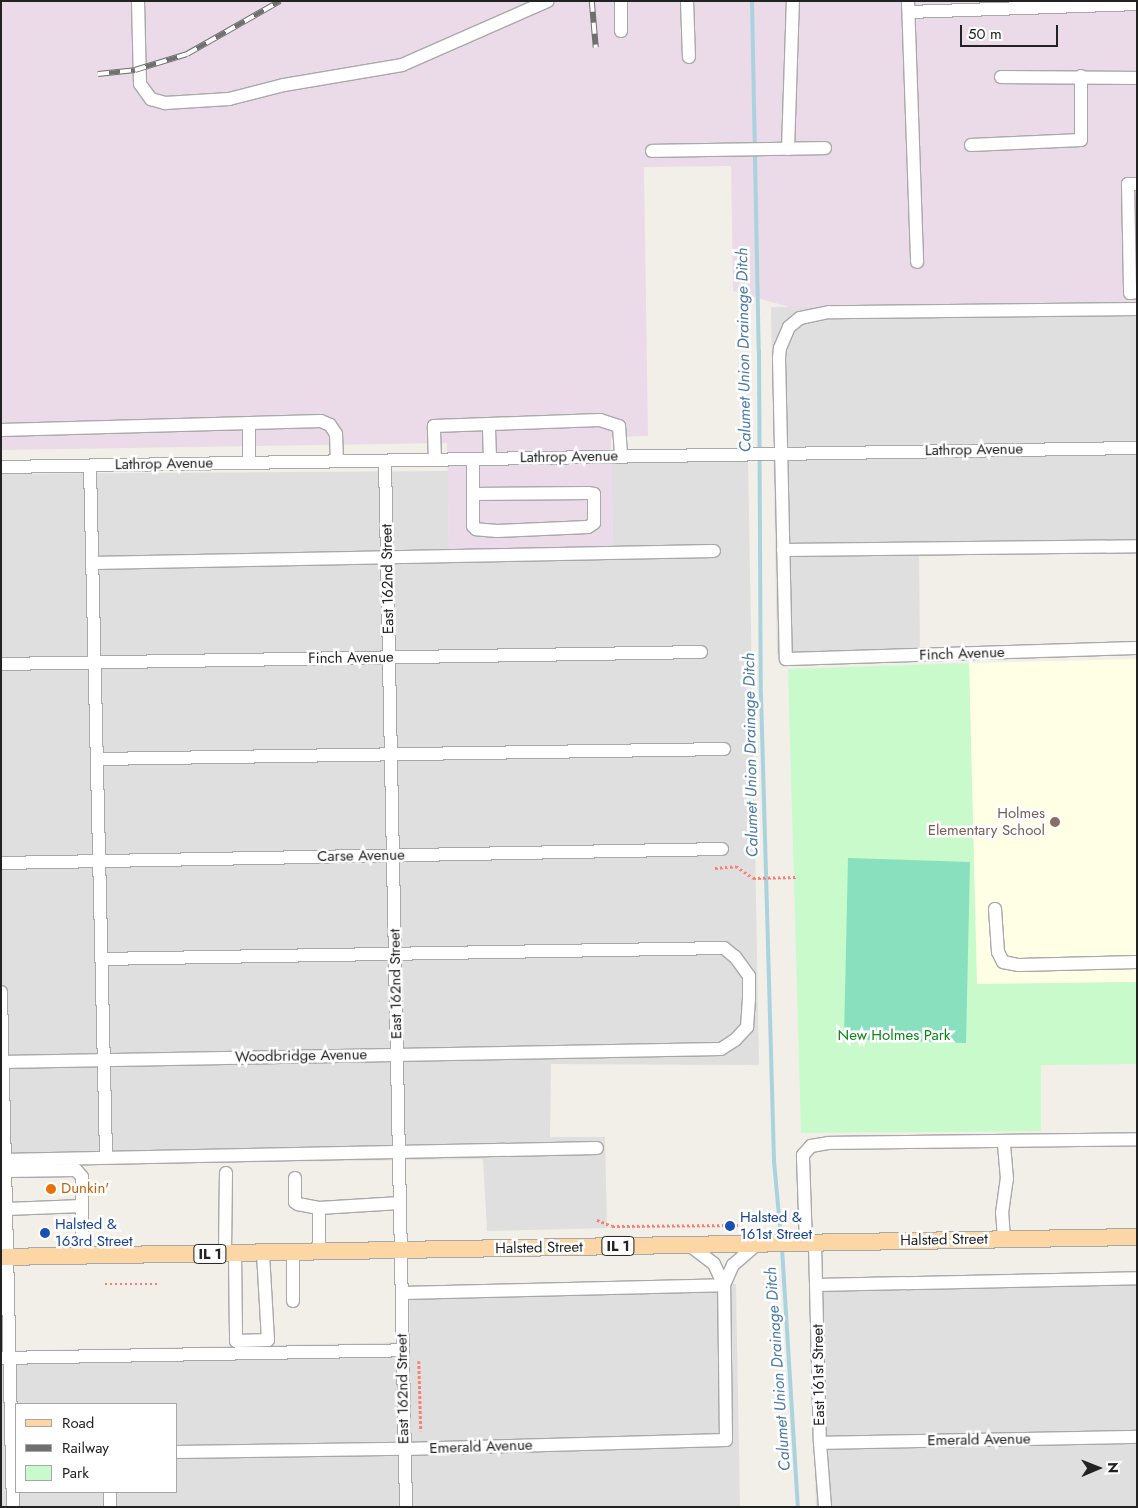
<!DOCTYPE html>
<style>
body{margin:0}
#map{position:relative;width:1138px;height:1508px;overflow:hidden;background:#f2efe9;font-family:Jost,sans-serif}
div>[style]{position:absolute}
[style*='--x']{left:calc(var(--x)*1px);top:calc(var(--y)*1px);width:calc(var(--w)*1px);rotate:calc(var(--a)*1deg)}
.residential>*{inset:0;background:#e0dfdf}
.industrial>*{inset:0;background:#ebdbe8}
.education>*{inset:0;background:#ffffe5}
.park>*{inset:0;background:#c8facc}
.pitch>*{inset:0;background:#88e0be}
.stream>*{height:4px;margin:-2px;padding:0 2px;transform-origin:2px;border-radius:2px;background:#aad3df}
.path>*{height:2.5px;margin-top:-1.25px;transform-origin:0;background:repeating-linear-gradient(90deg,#fa8072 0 2.5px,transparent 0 5px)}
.roads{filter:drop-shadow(1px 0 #a9a9a9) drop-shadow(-1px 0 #a9a9a9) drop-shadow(0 1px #a9a9a9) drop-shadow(0 -1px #a9a9a9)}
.minor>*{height:12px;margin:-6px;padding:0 6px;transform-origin:6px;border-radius:6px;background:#fff}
.major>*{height:16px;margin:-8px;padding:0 8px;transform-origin:8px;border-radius:8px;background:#fcd6a4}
.rail>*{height:5.5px;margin-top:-2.75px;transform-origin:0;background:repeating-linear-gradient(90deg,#fff 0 11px,#707070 0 22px);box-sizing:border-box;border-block:1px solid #707070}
.dots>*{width:14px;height:14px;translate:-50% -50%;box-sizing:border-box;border:2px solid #fff;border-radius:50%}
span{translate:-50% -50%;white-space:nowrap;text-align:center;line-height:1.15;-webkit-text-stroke:5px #fff;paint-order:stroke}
.shield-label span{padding:1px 4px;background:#fff;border:1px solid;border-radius:4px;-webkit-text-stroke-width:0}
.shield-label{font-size:14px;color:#222;font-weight:700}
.street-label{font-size:15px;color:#222}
.education-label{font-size:15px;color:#785e54}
.right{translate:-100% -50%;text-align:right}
.park-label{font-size:15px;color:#0c8416}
.food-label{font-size:15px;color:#c56008}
.left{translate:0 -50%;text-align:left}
.transit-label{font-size:15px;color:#164399}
.water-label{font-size:16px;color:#4a7aab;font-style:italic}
.frame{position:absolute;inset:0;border:2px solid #222;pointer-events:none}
.legend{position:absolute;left:15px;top:1403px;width:162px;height:90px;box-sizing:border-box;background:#fff;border:1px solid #a7a7a7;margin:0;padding:6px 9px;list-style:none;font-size:15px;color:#222}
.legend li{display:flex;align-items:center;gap:10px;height:25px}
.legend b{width:25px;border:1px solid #a7a7a7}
.north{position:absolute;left:1073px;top:1443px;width:50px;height:50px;-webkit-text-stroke:4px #fff;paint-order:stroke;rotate:89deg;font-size:14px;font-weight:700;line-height:20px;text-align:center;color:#222}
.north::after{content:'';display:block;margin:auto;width:18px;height:22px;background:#222;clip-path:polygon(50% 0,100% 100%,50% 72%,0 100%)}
.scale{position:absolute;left:960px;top:25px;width:98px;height:22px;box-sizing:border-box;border:2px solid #222;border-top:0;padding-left:6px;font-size:15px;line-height:18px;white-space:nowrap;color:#222;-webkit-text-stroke:4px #fff;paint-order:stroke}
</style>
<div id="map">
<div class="residential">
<div style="clip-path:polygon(1137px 305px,1137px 551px,919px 556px,920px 648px,777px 654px,771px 307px)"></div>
<div style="clip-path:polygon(611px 462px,748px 462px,759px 1065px,551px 1064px,550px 1137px,605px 1137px,607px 1228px,487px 1231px,483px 1159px,1px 1166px,1px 474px,448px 471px,449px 549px,613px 546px)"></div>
<div style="clip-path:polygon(1137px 1271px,1137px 1507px,816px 1507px,809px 1279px)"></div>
<div style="clip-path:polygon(evenodd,736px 1284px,740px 1507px,1px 1507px,1px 1351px,410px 1342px,409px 1285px,736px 1284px,16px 1404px,176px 1404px,176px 1492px,16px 1492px,16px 1404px)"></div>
</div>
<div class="industrial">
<div style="clip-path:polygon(1px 1px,1137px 1px,1137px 305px,789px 307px,733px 291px,731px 166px,644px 167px,648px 436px,611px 437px,613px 546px,449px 549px,447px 443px,1px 450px)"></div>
</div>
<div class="education">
<div style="clip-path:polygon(1137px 659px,1137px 982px,976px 985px,969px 663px)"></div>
</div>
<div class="park">
<div style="clip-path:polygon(969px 663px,977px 984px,1137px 982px,1137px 1064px,1041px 1065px,1041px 1131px,801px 1133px,788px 669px)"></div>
</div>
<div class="pitch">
<div style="clip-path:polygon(848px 858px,970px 862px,966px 1043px,844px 1039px)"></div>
</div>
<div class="stream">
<div style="--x:752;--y:1;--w:350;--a:88.9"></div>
<div style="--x:759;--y:351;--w:344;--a:89.7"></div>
<div style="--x:761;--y:695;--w:466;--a:88.4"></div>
<div style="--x:774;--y:1161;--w:77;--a:84.8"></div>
<div style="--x:782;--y:1248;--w:259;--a:86.5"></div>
</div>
<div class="path">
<div style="--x:715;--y:868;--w:21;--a:-5"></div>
<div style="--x:736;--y:866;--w:21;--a:35"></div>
<div style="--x:753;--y:878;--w:44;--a:-1.3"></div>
<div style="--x:597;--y:1220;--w:16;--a:22"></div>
<div style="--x:612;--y:1226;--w:126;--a:-0.5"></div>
<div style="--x:105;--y:1284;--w:52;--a:0"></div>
<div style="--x:419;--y:1361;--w:70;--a:88.4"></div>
</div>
<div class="roads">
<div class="minor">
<div style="--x:138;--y:1;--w:83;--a:88.6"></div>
<div style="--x:140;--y:84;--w:19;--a:54"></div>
<div style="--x:151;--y:99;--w:15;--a:16"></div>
<div style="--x:165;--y:103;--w:64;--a:-3.6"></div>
<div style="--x:229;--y:99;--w:57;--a:-14.3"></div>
<div style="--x:284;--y:85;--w:120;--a:-9.6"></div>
<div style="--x:402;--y:65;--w:159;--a:-23.7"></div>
<div style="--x:621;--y:1;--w:30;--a:90"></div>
<div style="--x:687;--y:1;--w:56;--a:88"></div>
<div style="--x:908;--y:1;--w:261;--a:88"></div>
<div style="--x:909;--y:12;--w:228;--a:-2"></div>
<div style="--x:1001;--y:77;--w:136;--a:0.4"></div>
<div style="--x:971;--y:145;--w:110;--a:-2.6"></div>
<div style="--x:1081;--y:140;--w:64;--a:-90"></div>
<div style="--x:788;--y:149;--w:148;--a:-88.1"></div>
<div style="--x:652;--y:151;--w:173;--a:-1"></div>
<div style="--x:1137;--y:184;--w:9;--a:180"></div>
<div style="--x:1128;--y:184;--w:109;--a:88.9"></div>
<div style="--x:1130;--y:293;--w:7;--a:-8"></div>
<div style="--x:1137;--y:309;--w:308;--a:179.4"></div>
<div style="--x:829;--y:312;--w:30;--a:168"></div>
<div style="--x:800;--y:318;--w:14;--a:141"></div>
<div style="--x:789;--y:327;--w:23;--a:113"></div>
<div style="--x:780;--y:348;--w:10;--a:96"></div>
<div style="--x:779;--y:358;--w:301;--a:88.7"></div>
<div style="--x:786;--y:659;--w:351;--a:-1.8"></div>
<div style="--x:249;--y:423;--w:40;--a:90"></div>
<div style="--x:1;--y:430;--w:320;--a:-1.6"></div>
<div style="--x:321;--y:421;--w:10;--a:24"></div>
<div style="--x:330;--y:425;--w:11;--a:56"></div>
<div style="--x:336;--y:434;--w:27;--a:88"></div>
<div style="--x:490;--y:458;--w:34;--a:-92"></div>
<div style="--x:489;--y:424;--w:111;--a:-2.1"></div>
<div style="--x:600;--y:420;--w:20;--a:18"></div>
<div style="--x:619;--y:426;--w:31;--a:86"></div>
<div style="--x:435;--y:460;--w:34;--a:-92"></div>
<div style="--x:434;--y:426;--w:55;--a:-2.1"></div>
<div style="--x:385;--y:461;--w:1046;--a:88.85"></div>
<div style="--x:90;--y:466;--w:691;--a:88.67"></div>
<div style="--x:1;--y:467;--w:1136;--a:-0.96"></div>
<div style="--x:588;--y:493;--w:6;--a:9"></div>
<div style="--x:594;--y:494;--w:29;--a:90"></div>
<div style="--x:594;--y:523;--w:7;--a:146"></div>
<div style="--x:588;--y:527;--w:91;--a:177.5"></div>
<div style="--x:497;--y:531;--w:21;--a:-175"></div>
<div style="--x:476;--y:529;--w:4;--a:-135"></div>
<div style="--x:473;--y:526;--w:32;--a:-90"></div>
<div style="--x:473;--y:494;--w:115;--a:-0.5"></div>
<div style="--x:473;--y:494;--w:35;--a:-90"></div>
<div style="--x:783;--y:550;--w:354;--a:-0.6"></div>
<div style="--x:92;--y:563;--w:622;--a:-1.11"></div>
<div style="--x:1;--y:664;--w:700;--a:-0.98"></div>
<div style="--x:97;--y:759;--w:627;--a:-0.91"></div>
<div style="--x:1;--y:863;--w:721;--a:-1.11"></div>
<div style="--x:995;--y:909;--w:43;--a:86"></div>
<div style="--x:998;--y:952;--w:11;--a:63"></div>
<div style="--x:1003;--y:962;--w:16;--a:11"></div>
<div style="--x:1019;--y:965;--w:118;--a:-1.5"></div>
<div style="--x:1;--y:992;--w:515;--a:88.67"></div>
<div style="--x:1;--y:1062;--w:720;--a:-1.03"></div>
<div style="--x:721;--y:1049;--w:17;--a:-33"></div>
<div style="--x:735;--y:1040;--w:18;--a:-47"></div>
<div style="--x:747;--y:1027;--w:28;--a:-86"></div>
<div style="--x:749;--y:999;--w:23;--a:-90"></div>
<div style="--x:749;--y:976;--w:24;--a:-126"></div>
<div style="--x:735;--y:957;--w:14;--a:-141"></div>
<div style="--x:724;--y:948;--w:622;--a:178.99"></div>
<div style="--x:1;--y:1160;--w:596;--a:-1.15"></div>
<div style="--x:6;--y:1171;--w:70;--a:-0.8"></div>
<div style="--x:76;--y:1170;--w:9;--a:49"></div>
<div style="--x:82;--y:1177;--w:29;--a:90"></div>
<div style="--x:295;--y:1178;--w:24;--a:90"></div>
<div style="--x:295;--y:1202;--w:4;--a:34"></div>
<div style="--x:298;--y:1204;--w:21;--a:11"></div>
<div style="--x:319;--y:1208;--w:81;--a:-3.5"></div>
<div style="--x:319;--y:1208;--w:44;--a:90"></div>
<div style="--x:7;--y:1209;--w:75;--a:-2.3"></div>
<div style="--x:82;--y:1206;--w:50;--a:90"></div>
<div style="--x:1004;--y:1239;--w:26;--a:-94"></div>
<div style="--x:1002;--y:1213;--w:34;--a:-82"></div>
<div style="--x:1007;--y:1179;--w:38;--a:-95"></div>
<div style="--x:806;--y:1243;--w:88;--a:-92"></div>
<div style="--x:803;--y:1155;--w:12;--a:-48"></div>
<div style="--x:811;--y:1146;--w:17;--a:-10"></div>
<div style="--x:828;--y:1143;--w:309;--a:-0.7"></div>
<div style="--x:815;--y:1243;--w:200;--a:88.6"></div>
<div style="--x:820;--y:1443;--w:64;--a:85.5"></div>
<div style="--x:689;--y:1245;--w:31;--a:37"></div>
<div style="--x:714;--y:1264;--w:23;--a:65"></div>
<div style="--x:293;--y:1252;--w:49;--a:90"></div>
<div style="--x:225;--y:1253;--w:80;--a:-89.3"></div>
<div style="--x:235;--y:1253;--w:88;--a:89.3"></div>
<div style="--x:236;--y:1341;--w:32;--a:-2"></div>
<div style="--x:268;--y:1340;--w:87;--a:-93.3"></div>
<div style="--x:816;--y:1285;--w:321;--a:-1.2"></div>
<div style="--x:402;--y:1293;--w:322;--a:-1.4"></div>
<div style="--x:1;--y:1358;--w:402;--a:-1.1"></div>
<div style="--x:820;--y:1443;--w:317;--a:-1.1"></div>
<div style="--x:176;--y:1452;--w:228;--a:-0.8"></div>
<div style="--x:404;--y:1449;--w:322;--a:-1.6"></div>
<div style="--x:726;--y:1440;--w:155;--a:-90.7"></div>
<div style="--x:724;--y:1285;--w:22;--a:-66"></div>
<div style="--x:733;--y:1265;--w:32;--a:-41"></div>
<div style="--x:110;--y:1492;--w:15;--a:90"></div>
</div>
<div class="major">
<div style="--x:1;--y:1257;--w:1136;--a:-1.01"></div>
</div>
</div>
<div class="rail">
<div style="--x:592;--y:1;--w:47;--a:85.1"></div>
<div style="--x:98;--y:74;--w:37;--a:-6"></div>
<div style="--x:135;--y:70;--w:54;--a:-17.1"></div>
<div style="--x:187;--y:54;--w:107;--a:-29.7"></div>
</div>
<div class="dots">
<div style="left:1055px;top:822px;background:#8d6e63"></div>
<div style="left:51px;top:1189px;background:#e8710a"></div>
<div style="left:730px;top:1226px;background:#1a4fb4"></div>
<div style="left:45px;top:1233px;background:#1a4fb4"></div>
</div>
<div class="shield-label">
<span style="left:618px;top:1246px">IL 1</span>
<span style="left:210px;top:1254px">IL 1</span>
</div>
<div class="street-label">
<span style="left:974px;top:450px;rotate:-1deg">Lathrop Avenue</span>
<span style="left:569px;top:457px;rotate:-1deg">Lathrop Avenue</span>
<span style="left:164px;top:464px;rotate:-1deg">Lathrop Avenue</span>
<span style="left:388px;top:579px;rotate:-91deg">East 162nd Street</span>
<span style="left:962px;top:654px;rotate:-2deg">Finch Avenue</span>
<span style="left:351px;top:658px;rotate:-1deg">Finch Avenue</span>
<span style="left:361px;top:856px;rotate:-1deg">Carse Avenue</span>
<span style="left:396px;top:984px;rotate:-91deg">East 162nd Street</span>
<span style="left:301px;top:1056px;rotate:-1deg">Woodbridge Avenue</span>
<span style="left:944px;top:1240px;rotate:-1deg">Halsted Street</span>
<span style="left:539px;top:1248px;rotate:-1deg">Halsted Street</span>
<span style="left:819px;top:1375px;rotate:-91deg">East 161st Street</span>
<span style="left:403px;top:1389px;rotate:-91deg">East 162nd Street</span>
<span style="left:979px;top:1440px;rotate:-1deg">Emerald Avenue</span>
<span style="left:481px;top:1447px;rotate:-2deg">Emerald Avenue</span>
</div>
<div class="education-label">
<span class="right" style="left:1045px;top:822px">Holmes<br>Elementary School</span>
</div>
<div class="park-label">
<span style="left:894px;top:1036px">New Holmes Park</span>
</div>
<div class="food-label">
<span class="left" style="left:61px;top:1189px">Dunkin'</span>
</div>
<div class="transit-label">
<span class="left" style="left:740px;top:1226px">Halsted &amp;<br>161st Street</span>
<span class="left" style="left:55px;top:1233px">Halsted &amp;<br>163rd Street</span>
</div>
<div class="water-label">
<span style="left:744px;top:350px;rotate:-91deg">Calumet Union Drainage Ditch</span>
<span style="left:751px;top:755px;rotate:-91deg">Calumet Union Drainage Ditch</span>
<span style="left:778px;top:1369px;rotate:-94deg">Calumet Union Drainage Ditch</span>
</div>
<div class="frame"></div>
<ul class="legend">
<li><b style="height:6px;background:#fcd6a4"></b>Road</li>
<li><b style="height:6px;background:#707070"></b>Railway</li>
<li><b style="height:14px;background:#c8facc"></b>Park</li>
</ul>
<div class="north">N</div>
<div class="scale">50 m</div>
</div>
